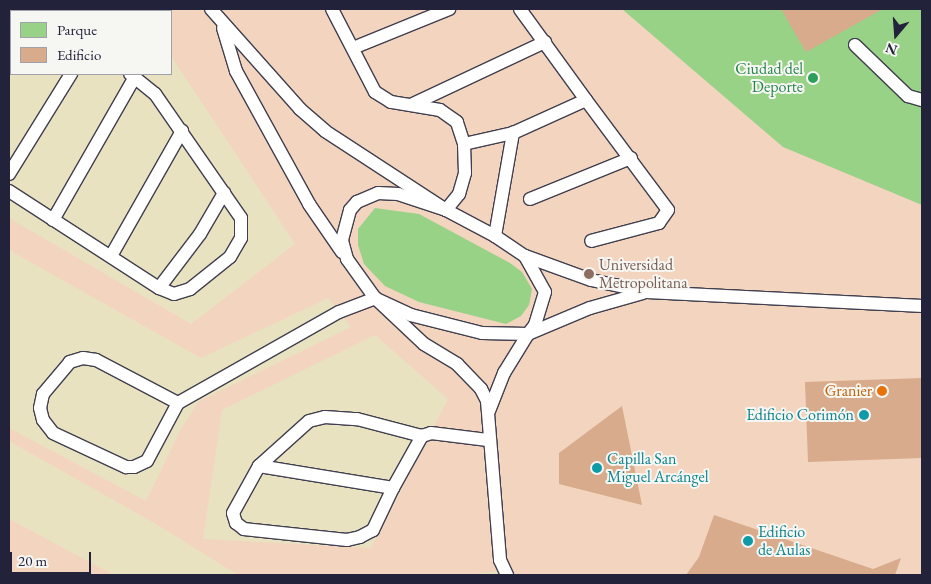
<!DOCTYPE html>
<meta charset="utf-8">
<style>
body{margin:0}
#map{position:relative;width:931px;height:584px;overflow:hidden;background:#e9e2c0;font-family:"EB Garamond",serif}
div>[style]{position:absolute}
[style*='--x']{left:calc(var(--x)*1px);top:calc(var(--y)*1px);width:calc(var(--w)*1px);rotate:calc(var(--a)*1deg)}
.built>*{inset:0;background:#f3d4bf}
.green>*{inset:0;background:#98d286}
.building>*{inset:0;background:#d7ab8b}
.roads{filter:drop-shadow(1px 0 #403f4f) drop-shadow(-1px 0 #403f4f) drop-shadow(0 1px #403f4f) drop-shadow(0 -1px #403f4f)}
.lane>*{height:12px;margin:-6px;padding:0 6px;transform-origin:6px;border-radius:6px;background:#fff}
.dots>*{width:14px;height:14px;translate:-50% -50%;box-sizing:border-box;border:2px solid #f6f6f2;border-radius:50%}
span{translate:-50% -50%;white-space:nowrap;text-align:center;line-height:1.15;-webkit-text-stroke:4px #f6f6f2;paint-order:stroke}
.leisure-label{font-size:16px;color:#27864d}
.right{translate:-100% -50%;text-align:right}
.education-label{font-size:16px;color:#785e54}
.left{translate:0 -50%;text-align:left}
.food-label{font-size:16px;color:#c56008}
.culture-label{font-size:16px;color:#0d838f}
.frame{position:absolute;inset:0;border:10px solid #22223b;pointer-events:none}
.legend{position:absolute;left:10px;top:10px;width:162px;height:65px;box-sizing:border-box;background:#f6f6f2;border:1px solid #a1a1a9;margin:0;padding:6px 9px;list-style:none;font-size:15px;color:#22223b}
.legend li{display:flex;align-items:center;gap:10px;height:25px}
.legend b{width:25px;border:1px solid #a1a1a9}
.north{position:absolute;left:871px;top:10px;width:50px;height:50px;-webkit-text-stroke:4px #f6f6f2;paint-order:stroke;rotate:198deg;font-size:14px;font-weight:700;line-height:20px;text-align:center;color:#22223b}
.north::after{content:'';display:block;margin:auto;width:18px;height:22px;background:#22223b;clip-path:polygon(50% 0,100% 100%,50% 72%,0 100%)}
.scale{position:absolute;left:10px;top:552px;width:81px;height:22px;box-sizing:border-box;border:2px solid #22223b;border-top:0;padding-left:6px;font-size:15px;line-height:18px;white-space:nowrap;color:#22223b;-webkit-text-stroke:4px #f6f6f2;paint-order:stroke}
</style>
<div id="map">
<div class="built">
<div style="clip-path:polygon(evenodd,140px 9px,922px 9px,922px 575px,504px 575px,501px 571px,461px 575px,238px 575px,156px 524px,9px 441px,9px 428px,146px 501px,181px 429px,198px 402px,351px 327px,328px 298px,201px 358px,9px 250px,9px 218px,191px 324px,295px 244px,171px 56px,171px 11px,140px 9px,375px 335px,448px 399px,371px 548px,203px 539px,222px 410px,375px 335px)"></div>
<div style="clip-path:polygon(9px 519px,114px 575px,9px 575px)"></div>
</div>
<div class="green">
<div style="clip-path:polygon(622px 9px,922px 9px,922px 205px,783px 147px)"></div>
<div style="clip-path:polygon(375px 208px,419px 214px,510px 263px,522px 272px,532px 289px,529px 305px,521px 316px,506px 324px,419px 302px,385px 286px,364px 264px,358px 245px,358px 229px)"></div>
</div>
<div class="building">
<div style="clip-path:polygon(781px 9px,880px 9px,881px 10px,806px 52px)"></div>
<div style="clip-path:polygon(922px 378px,922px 458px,808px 462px,805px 382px)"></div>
<div style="clip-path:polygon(622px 406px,642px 505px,559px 484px,559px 453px)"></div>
<div style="clip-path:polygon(714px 515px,873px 569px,901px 558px,895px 575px,686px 575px,699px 557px)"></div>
</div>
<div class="roads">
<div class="lane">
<div style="--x:14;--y:9;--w:4;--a:27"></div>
<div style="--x:211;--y:9;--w:134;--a:48.3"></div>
<div style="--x:300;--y:109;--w:33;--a:41"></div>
<div style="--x:325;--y:131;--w:145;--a:33.1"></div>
<div style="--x:446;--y:210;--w:21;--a:-51"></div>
<div style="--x:459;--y:194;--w:22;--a:-74"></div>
<div style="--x:465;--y:173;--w:29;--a:-92"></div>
<div style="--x:464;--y:144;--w:23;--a:-108"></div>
<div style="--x:457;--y:122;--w:21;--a:-145"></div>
<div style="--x:440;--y:110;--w:50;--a:-170.7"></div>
<div style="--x:391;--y:102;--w:19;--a:-148"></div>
<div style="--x:375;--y:92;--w:93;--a:-117.4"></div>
<div style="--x:223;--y:28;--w:45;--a:73.2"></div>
<div style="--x:236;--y:71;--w:152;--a:61.2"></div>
<div style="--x:309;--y:204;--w:58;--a:55.5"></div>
<div style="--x:9;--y:32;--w:4;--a:-56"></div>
<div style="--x:855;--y:45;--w:74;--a:43.9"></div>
<div style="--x:908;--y:96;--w:15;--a:16"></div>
<div style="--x:353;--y:48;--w:104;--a:-22.1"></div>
<div style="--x:586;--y:100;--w:137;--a:53.3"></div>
<div style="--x:668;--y:210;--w:16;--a:125"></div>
<div style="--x:659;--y:223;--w:70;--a:165.2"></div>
<div style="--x:413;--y:104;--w:146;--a:-25.2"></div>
<div style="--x:464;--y:144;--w:50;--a:-12.7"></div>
<div style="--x:9;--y:174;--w:118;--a:-58.2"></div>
<div style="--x:9;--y:191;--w:179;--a:32.9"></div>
<div style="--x:159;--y:288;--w:16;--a:22"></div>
<div style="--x:174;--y:294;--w:17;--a:-17"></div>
<div style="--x:190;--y:289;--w:51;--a:-38.7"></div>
<div style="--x:230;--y:257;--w:22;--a:-60"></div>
<div style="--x:241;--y:238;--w:20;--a:-90"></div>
<div style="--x:241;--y:218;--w:151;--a:-124.7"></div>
<div style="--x:155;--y:94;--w:32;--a:-141"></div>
<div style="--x:378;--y:193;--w:20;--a:3"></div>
<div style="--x:398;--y:194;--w:51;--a:18.4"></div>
<div style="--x:446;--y:210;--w:55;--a:28"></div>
<div style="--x:495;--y:236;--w:36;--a:34"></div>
<div style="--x:525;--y:256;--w:41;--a:60.9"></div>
<div style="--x:545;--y:292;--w:34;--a:107"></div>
<div style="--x:535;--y:325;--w:11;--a:128"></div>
<div style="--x:528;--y:334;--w:46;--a:-178.8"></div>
<div style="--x:482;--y:333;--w:73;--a:-165.8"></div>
<div style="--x:411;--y:315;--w:40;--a:-155"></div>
<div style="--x:375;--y:298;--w:48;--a:-125.7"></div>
<div style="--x:347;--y:259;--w:20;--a:-105"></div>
<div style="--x:342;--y:240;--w:31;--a:-75"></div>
<div style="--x:350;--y:210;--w:11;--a:-49"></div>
<div style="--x:357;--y:202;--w:23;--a:-23"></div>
<div style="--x:530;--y:199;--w:109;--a:-22.1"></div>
<div style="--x:53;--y:220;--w:165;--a:-60.2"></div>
<div style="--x:495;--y:236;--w:105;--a:-80.1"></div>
<div style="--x:513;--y:133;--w:80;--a:-24.3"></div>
<div style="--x:586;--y:100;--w:112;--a:-126"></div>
<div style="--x:111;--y:256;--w:144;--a:-60.4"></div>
<div style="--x:525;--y:256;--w:70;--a:20"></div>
<div style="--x:591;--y:280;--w:58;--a:11.9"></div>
<div style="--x:648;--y:292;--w:274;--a:2.9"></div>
<div style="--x:159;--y:288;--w:68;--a:-52.8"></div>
<div style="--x:200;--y:234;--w:48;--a:-59.7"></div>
<div style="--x:178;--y:403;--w:93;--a:-152.3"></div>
<div style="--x:96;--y:360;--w:13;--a:-171"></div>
<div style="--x:83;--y:358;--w:14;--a:163"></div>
<div style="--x:70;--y:362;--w:42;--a:130.2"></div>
<div style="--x:43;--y:394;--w:14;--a:102"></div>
<div style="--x:40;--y:408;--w:12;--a:76"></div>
<div style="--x:43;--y:420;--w:16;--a:52"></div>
<div style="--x:53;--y:433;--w:81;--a:25"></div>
<div style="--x:126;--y:467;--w:8;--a:0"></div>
<div style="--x:134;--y:467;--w:14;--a:-25"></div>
<div style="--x:147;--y:461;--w:66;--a:-61.9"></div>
<div style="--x:178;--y:403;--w:185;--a:-29.5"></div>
<div style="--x:339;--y:312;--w:39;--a:-21"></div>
<div style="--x:375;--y:298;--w:67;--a:43.2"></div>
<div style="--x:424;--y:344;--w:39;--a:31"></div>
<div style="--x:457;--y:364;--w:35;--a:46"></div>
<div style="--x:481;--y:389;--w:13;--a:63"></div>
<div style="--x:487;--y:401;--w:160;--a:85.3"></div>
<div style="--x:500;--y:560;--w:17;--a:65"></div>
<div style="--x:489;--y:411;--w:41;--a:-68.5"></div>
<div style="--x:504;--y:373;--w:46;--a:-58.4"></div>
<div style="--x:528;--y:334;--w:67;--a:-22.8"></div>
<div style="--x:590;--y:308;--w:55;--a:-15.8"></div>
<div style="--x:259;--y:466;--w:67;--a:-42"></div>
<div style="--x:309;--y:421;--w:16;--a:-14"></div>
<div style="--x:325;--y:417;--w:32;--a:4"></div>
<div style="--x:357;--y:419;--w:67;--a:14.7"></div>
<div style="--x:393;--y:488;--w:47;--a:115.5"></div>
<div style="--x:373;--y:530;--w:15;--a:152"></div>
<div style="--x:360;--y:537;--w:13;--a:167"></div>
<div style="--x:347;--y:540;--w:104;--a:-173.9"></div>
<div style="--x:244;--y:529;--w:10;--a:-143"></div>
<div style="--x:236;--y:523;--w:10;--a:-107"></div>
<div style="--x:233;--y:513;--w:54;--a:-61"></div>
<div style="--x:259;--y:466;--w:136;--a:9.3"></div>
<div style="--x:393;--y:488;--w:60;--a:-60.9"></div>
<div style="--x:422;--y:436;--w:9;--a:-18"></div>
<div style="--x:431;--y:433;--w:57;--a:7"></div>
</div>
</div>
<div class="dots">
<div style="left:813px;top:78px;background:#2e9e5b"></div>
<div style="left:589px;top:274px;background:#8d6e63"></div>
<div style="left:882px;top:391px;background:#e8710a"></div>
<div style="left:864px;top:415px;background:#0f9aa8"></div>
<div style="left:597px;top:468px;background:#0f9aa8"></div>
<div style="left:748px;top:541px;background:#0f9aa8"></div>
</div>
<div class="leisure-label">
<span class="right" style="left:803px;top:78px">Ciudad del<br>Deporte</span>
</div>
<div class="education-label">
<span class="left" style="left:599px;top:274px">Universidad<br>Metropolitana</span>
</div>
<div class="food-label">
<span class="right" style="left:872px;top:391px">Granier</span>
</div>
<div class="culture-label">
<span class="right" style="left:854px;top:415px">Edificio Corimón</span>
<span class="left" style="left:607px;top:468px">Capilla San<br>Miguel Arcángel</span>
<span class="left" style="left:758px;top:541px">Edificio<br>de Aulas</span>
</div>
<div class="frame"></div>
<ul class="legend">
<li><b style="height:14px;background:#98d286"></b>Parque</li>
<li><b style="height:14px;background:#d7ab8b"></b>Edificio</li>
</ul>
<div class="north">N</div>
<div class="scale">20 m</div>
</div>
